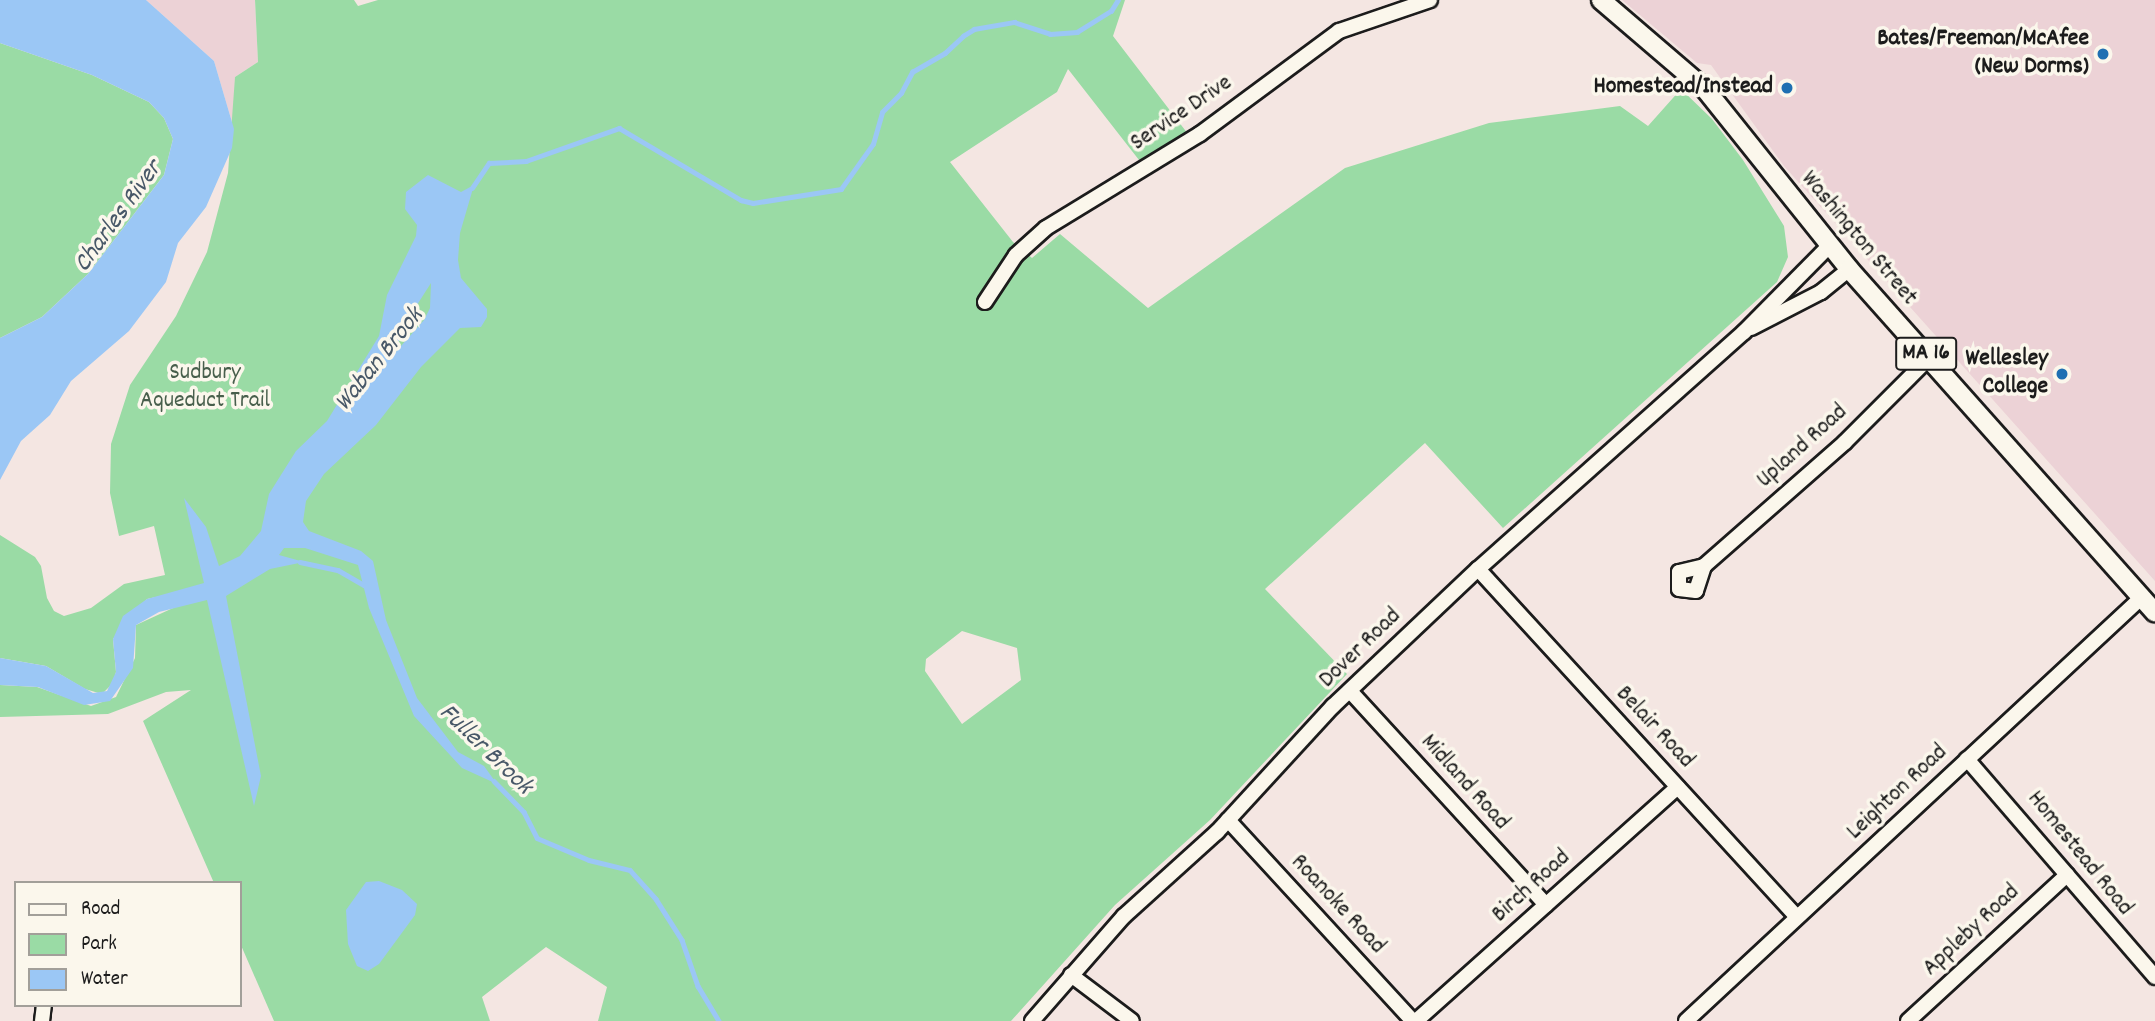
<!DOCTYPE html>
<style>
body{margin:0}
#map{position:relative;width:2155px;height:1021px;overflow:hidden;background:#f4e6e2;font-family:Dekko,sans-serif}
div>[style]{position:absolute}
[style*='--x']{left:calc(var(--x)*1px);top:calc(var(--y)*1px);width:calc(var(--w)*1px);rotate:calc(var(--a)*1deg)}
.built>*{inset:0;background:#ecd2d6}
.green>*{inset:0;background:#9adba5}
.water>*{inset:0;background:#9bc7f5}
.stream>*{height:4.5px;margin:-2.25px;padding:0 2.25px;transform-origin:2.25px;border-radius:2.25px;background:#9bc7f5}
.roads{filter:drop-shadow(2px 0 #1c1c1c) drop-shadow(-2px 0 #1c1c1c) drop-shadow(0 2px #1c1c1c) drop-shadow(0 -2px #1c1c1c)}
.minor>*{height:14px;margin:-7px;padding:0 7px;transform-origin:7px;border-radius:7px;background:#fbf7ec}
.major>*{height:18px;margin:-9px;padding:0 9px;transform-origin:9px;border-radius:9px;background:#fbf7ec}
.dots>*{width:19px;height:19px;translate:-50% -50%;box-sizing:border-box;border:4px solid #fbf7ec;border-radius:50%}
span{translate:-50% -50%;white-space:nowrap;text-align:center;line-height:1.15;-webkit-text-stroke:7px #fbf7ec;paint-order:stroke}
.shield-label span{padding:2px 5px;background:#fbf7ec;border:2px solid;border-radius:5px;-webkit-text-stroke-width:0}
.shield-label{font-size:23px;color:#1c1c1c;font-weight:700}
.poi-label{font-size:24px;color:#1c1c1c;font-weight:700}
.right{translate:-100% -50%;text-align:right}
.street-label{font-size:24px;color:#1c1c1c}
.park-label{font-size:24px;color:#485f4c}
.water-label{font-size:26px;color:#485868;font-style:italic}
.legend{position:absolute;left:14px;top:881px;width:228px;height:126px;box-sizing:border-box;background:#fbf7ec;border:2px solid #a29f99;margin:0;padding:9px 12px;list-style:none;font-size:21px;color:#1c1c1c}
.legend li{display:flex;align-items:center;gap:14px;height:35px}
.legend b{width:35px;border:2px solid #a29f99}
</style>
<div id="map">
<div class="built">
<div style="clip-path:polygon(146px 0,255px 0,258px 62px,235px 77px,234px 129px,214px 61px)"></div>
<div style="clip-path:polygon(1622px 0,2155px 0,2155px 581px,1784px 166px,1711px 65px,1697px 63px)"></div>
</div>
<div class="green">
<div style="clip-path:polygon(evenodd,255px 0,354px 0,358px 6px,378px 0,1125px 0,1113px 36px,1188px 134px,1139px 160px,1068px 69px,1057px 92px,950px 162px,1013px 242px,1032px 258px,1060px 234px,1148px 308px,1345px 168px,1489px 123px,1620px 106px,1648px 126px,1681px 89px,1712px 119px,1743px 160px,1784px 226px,1788px 257px,1777px 282px,1503px 528px,1425px 443px,1265px 589px,1347px 674px,1210px 820px,1115px 905px,1011px 1021px,598px 1021px,607px 987px,546px 947px,482px 997px,490px 1021px,274px 1021px,240px 943px,240px 883px,214px 883px,143px 721px,191px 690px,166px 692px,108px 714px,0 717px,0 685px,37px 687px,91px 706px,116px 697px,135px 658px,136px 625px,173px 608px,170px 594px,147px 599px,113px 639px,116px 672px,113px 683px,102px 694px,85px 689px,46px 666px,0 658px,0 535px,35px 557px,41px 566px,47px 598px,54px 611px,64px 616px,91px 608px,124px 584px,165px 575px,154px 526px,119px 536px,110px 493px,111px 444px,130px 385px,176px 316px,207px 252px,228px 173px,235px 77px,258px 62px,255px 0,962px 631px,1017px 648px,1021px 680px,962px 724px,925px 671px,926px 659px,962px 631px)"></div>
<div style="clip-path:polygon(0 43px,92px 75px,149px 102px,164px 118px,173px 139px,164px 175px,88px 274px,42px 317px,0 338px)"></div>
</div>
<div class="water">
<div style="clip-path:polygon(0 0,146px 0,214px 61px,234px 129px,232px 148px,206px 207px,178px 243px,166px 282px,129px 331px,71px 381px,50px 415px,21px 441px,0 480px,0 338px,42px 317px,88px 274px,164px 175px,173px 139px,164px 118px,149px 102px,92px 75px,0 43px)"></div>
<div style="clip-path:polygon(evenodd,428px 175px,461px 192px,474px 185px,460px 233px,458px 260px,461px 278px,487px 309px,487px 317px,481px 327px,460px 328px,421px 367px,376px 425px,324px 474px,306px 501px,303px 522px,309px 531px,361px 551px,373px 561px,386px 620px,417px 698px,458px 752px,484px 766px,497px 784px,462px 768px,414px 716px,369px 608px,358px 565px,305px 548px,284px 548px,279px 555px,304px 562px,270px 569px,226px 596px,261px 776px,254px 806px,207px 600px,159px 612px,136px 625px,133px 668px,110px 701px,84px 705px,38px 687px,0 685px,0 658px,46px 666px,93px 693px,107px 691px,116px 672px,113px 639px,123px 616px,147px 599px,204px 583px,184px 498px,206px 527px,219px 566px,240px 556px,261px 531px,269px 494px,296px 451px,327px 421px,379px 336px,387px 295px,416px 236px,417px 225px,405px 209px,406px 192px,428px 175px,431px 283px,430px 308px,424px 320px,393px 355px,408px 319px,431px 283px)"></div>
<div style="clip-path:polygon(379px 881px,402px 890px,417px 904px,415px 915px,379px 964px,368px 971px,357px 966px,348px 944px,346px 910px,366px 882px)"></div>
</div>
<div class="stream">
<div style="--x:472;--y:188;--w:30;--a:-56"></div>
<div style="--x:489;--y:163;--w:37;--a:-3"></div>
<div style="--x:526;--y:161;--w:99;--a:-19.5"></div>
<div style="--x:619;--y:128;--w:142;--a:30.5"></div>
<div style="--x:741;--y:200;--w:12;--a:14"></div>
<div style="--x:753;--y:203;--w:89;--a:-9"></div>
<div style="--x:841;--y:189;--w:55;--a:-54.6"></div>
<div style="--x:873;--y:144;--w:33;--a:-74"></div>
<div style="--x:882;--y:112;--w:27;--a:-45"></div>
<div style="--x:901;--y:93;--w:24;--a:-62"></div>
<div style="--x:912;--y:72;--w:38;--a:-30"></div>
<div style="--x:945;--y:53;--w:25;--a:-43"></div>
<div style="--x:963;--y:36;--w:13;--a:-32"></div>
<div style="--x:974;--y:29;--w:41;--a:-9.9"></div>
<div style="--x:1014;--y:22;--w:38;--a:18"></div>
<div style="--x:1050;--y:34;--w:27;--a:-4"></div>
<div style="--x:1077;--y:32;--w:40;--a:-32"></div>
<div style="--x:1111;--y:11;--w:13;--a:-58"></div>
<div style="--x:300;--y:562;--w:39;--a:12"></div>
<div style="--x:338;--y:570;--w:32;--a:30"></div>
<div style="--x:494;--y:781;--w:43;--a:45.9"></div>
<div style="--x:524;--y:812;--w:29;--a:63"></div>
<div style="--x:537;--y:838;--w:56;--a:22.9"></div>
<div style="--x:589;--y:860;--w:42;--a:13.7"></div>
<div style="--x:630;--y:870;--w:39;--a:48"></div>
<div style="--x:656;--y:899;--w:49;--a:57.6"></div>
<div style="--x:682;--y:940;--w:49;--a:70.8"></div>
<div style="--x:698;--y:986;--w:41;--a:59"></div>
</div>
<div class="roads">
<div class="minor">
<div style="--x:985;--y:302;--w:56;--a:-56.6"></div>
<div style="--x:1016;--y:255;--w:40;--a:-42"></div>
<div style="--x:1046;--y:228;--w:180;--a:-31.4"></div>
<div style="--x:1200;--y:134;--w:173;--a:-36.5"></div>
<div style="--x:1339;--y:31;--w:96;--a:-18.8"></div>
<div style="--x:1751;--y:328;--w:79;--a:-27.2"></div>
<div style="--x:1821;--y:292;--w:36;--a:-39"></div>
<div style="--x:1704;--y:566;--w:188;--a:-41.3"></div>
<div style="--x:1845;--y:442;--w:119;--a:-45"></div>
<div style="--x:1704;--y:566;--w:26;--a:108"></div>
<div style="--x:1696;--y:591;--w:17;--a:-173"></div>
<div style="--x:1679;--y:589;--w:17;--a:-90"></div>
<div style="--x:1679;--y:572;--w:26;--a:-13"></div>
<div style="--x:1478;--y:569;--w:472;--a:47.5"></div>
<div style="--x:1350;--y:691;--w:290;--a:47.5"></div>
<div style="--x:1967;--y:759;--w:288;--a:49.2"></div>
<div style="--x:1228;--y:820;--w:273;--a:47.4"></div>
<div style="--x:1071;--y:975;--w:76;--a:37"></div>
<div style="--x:42;--y:1021;--w:16;--a:-83"></div>
<div style="--x:1032;--y:1021;--w:140;--a:-48.8"></div>
<div style="--x:1124;--y:916;--w:125;--a:-42.1"></div>
<div style="--x:1217;--y:832;--w:171;--a:-47.4"></div>
<div style="--x:1333;--y:706;--w:199;--a:-43.4"></div>
<div style="--x:1478;--y:569;--w:356;--a:-41.7"></div>
<div style="--x:1744;--y:332;--w:121;--a:-45.3"></div>
<div style="--x:1416;--y:1021;--w:351;--a:-41.8"></div>
<div style="--x:1686;--y:1021;--w:621;--a:-42.91"></div>
<div style="--x:1908;--y:1021;--w:216;--a:-42.6"></div>
</div>
<div class="major">
<div style="--x:1601;--y:0;--w:137;--a:40.6"></div>
<div style="--x:1705;--y:89;--w:231;--a:51.3"></div>
<div style="--x:1849;--y:269;--w:460;--a:48.3"></div>
</div>
</div>
<div class="dots">
<div style="left:2103px;top:54px;background:#1f6fb2"></div>
<div style="left:1787px;top:88px;background:#1f6fb2"></div>
<div style="left:2062px;top:374px;background:#1f6fb2"></div>
</div>
<div class="shield-label">
<span style="left:1926px;top:354px">MA 16</span>
</div>
<div class="poi-label">
<span class="right" style="left:2089px;top:54px">Bates/Freeman/McAfee<br>(New Dorms)</span>
<span class="right" style="left:1773px;top:88px">Homestead/Instead</span>
<span class="right" style="left:2048px;top:374px">Wellesley<br>College</span>
</div>
<div class="street-label">
<span style="left:1182px;top:114px;rotate:-34deg">Service Drive</span>
<span style="left:1858px;top:239px;rotate:50deg">Washington Street</span>
<span style="left:1803px;top:447px;rotate:-42deg">Upland Road</span>
<span style="left:1361px;top:649px;rotate:-44deg">Dover Road</span>
<span style="left:1654px;top:728px;rotate:47deg">Belair Road</span>
<span style="left:1464px;top:783px;rotate:48deg">Midland Road</span>
<span style="left:1898px;top:793px;rotate:-43deg">Leighton Road</span>
<span style="left:2079px;top:854px;rotate:51deg">Homestead Road</span>
<span style="left:1532px;top:887px;rotate:-42deg">Birch Road</span>
<span style="left:1337px;top:905px;rotate:47deg">Roanoke Road</span>
<span style="left:1972px;top:931px;rotate:-43deg">Appleby Road</span>
</div>
<div class="park-label">
<span style="left:205px;top:388px">Sudbury<br>Aqueduct Trail</span>
</div>
<div class="water-label">
<span style="left:119px;top:217px;rotate:-54deg">Charles River</span>
<span style="left:380px;top:360px;rotate:-51deg">Waban Brook</span>
<span style="left:485px;top:750px;rotate:44deg">Fuller Brook</span>
</div>
<ul class="legend">
<li><b style="height:9px;background:#fbf7ec"></b>Road</li>
<li><b style="height:19px;background:#9adba5"></b>Park</li>
<li><b style="height:19px;background:#9bc7f5"></b>Water</li>
</ul>
</div>
